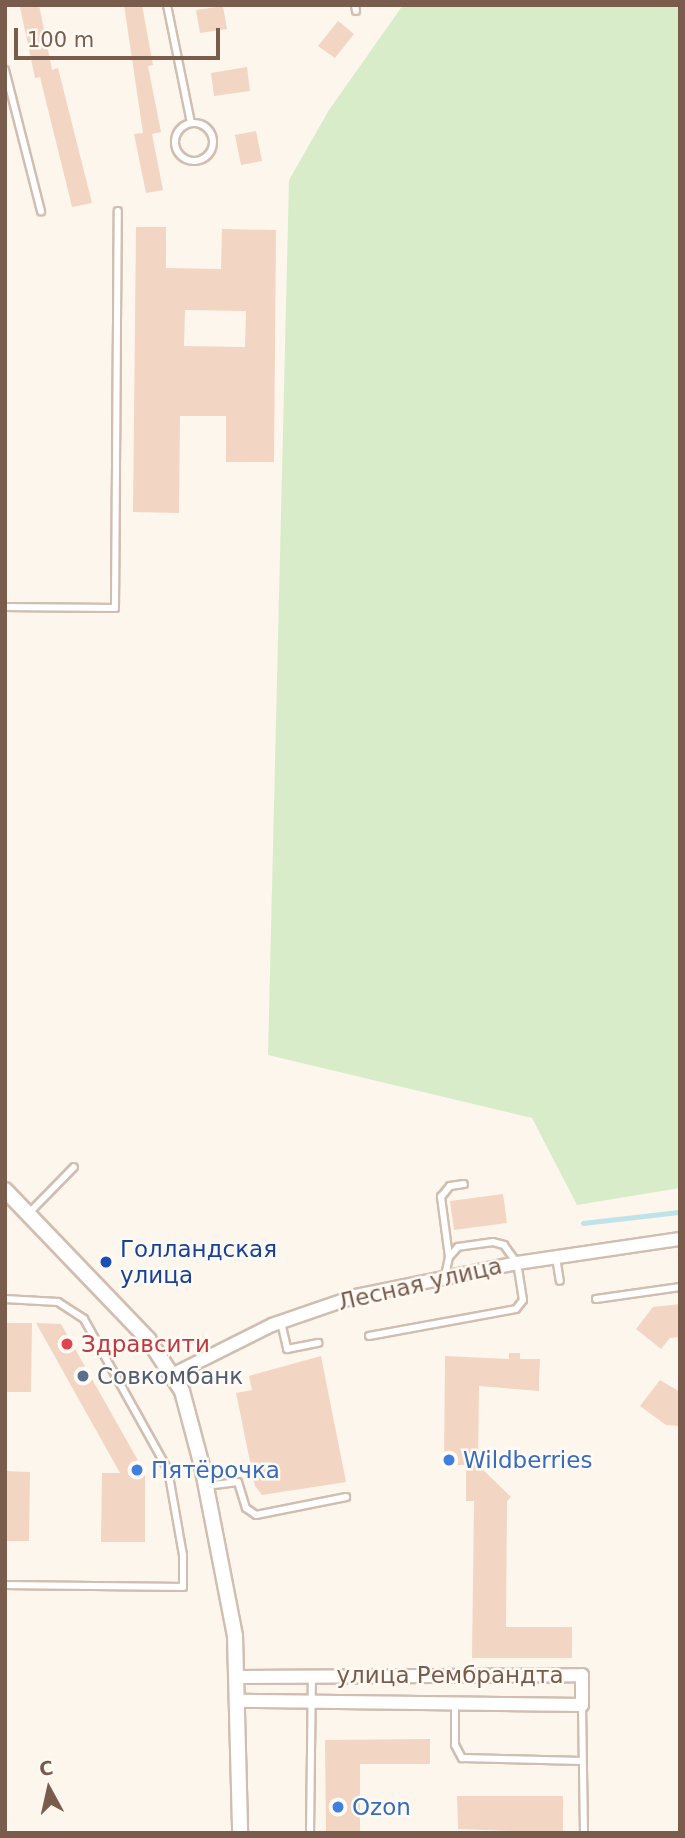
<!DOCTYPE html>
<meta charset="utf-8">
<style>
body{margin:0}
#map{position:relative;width:685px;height:1838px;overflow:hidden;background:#fdf6ec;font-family:"DejaVu Sans",sans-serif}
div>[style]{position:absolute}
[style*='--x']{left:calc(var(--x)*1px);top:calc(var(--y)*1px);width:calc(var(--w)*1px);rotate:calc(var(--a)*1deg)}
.green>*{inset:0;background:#d8ecc9}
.stream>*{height:4.5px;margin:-2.25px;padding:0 2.25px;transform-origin:2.25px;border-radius:2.25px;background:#bfe3e8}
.building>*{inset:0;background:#f3d5c3}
.roads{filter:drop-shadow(2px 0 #d1beb0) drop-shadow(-2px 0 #d1beb0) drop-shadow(0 2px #d1beb0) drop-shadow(0 -2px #d1beb0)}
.service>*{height:6px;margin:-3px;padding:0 3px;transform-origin:3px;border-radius:3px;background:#fff}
.service>.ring{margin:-3px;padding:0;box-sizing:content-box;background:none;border:6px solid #fff;border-radius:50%}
.minor>*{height:12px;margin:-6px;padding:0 6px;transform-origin:6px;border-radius:6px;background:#fff}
.tertiary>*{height:14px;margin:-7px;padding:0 7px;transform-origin:7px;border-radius:7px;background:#fff}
.dots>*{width:19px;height:19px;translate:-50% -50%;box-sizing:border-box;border:4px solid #fffaf3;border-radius:50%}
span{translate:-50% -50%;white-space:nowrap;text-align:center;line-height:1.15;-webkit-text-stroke:5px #fffaf3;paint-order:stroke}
.transit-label{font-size:23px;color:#164399}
.left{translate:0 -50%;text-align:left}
.street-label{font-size:23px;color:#7a5c4d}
.health-label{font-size:23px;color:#be3a42}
.service-label{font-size:23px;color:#4e5e75}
.shop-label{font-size:23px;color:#366cbe}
.frame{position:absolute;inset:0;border:7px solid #7a5c4d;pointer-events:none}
.north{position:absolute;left:14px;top:1754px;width:70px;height:70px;-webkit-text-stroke:5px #fffaf3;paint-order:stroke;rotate:352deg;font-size:19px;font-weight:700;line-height:28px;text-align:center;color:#7a5c4d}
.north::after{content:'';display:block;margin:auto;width:24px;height:32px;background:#7a5c4d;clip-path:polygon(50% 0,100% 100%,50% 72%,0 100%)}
.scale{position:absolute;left:14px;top:28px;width:206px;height:32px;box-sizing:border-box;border:4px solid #7a5c4d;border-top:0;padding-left:9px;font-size:21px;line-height:24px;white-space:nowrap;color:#7a5c4d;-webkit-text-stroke:5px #fffaf3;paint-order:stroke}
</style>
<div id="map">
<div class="green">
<div style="clip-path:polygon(403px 5px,680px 5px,680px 1188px,577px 1205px,532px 1118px,268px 1055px,289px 180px,329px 110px)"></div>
</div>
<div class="stream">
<div style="--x:583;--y:1223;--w:98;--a:-6.5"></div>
</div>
<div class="building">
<div style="clip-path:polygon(39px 5px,52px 70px,58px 68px,92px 203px,72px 207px,40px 77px,35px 78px,20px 7px)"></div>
<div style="clip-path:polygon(124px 5px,142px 5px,153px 65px,148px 66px,161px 132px,152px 134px,163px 190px,146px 193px,134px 134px,143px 133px)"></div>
<div style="clip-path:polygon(223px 6px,227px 29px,200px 33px,196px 10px)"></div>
<div style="clip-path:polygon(338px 21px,354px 34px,335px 58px,318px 46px)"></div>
<div style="clip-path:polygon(247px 67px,250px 91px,214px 96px,211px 73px)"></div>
<div style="clip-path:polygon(256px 131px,262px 161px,241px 165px,235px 135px)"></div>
<div style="clip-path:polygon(evenodd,136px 227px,166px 227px,166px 268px,221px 269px,222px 229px,276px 230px,274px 462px,226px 462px,226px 416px,180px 416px,179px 513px,133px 512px,136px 227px,185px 310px,246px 311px,245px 347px,184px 346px,185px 310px)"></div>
<div style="clip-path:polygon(503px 1194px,507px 1223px,454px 1230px,450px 1201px)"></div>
<div style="clip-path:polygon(680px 1304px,680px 1337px,670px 1338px,661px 1349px,636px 1329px,653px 1307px)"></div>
<div style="clip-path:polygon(5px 1323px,32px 1323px,31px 1392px,5px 1392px)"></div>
<div style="clip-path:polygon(36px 1323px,61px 1324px,145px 1473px,145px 1542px,101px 1542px,102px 1473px,120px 1473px)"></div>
<div style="clip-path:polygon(509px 1353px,520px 1353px,520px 1359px,540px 1359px,539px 1379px,539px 1391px,479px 1386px,478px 1465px,511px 1497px,507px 1501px,506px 1627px,572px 1627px,572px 1658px,472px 1658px,474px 1501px,466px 1501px,466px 1465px,444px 1465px,445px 1356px,509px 1359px)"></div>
<div style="clip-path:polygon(321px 1356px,346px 1482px,262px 1495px,255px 1486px,236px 1393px,252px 1390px,249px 1376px)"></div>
<div style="clip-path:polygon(660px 1380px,680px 1392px,680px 1426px,666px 1425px,640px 1406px)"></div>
<div style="clip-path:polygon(5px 1471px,30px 1472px,29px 1541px,5px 1541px)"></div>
<div style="clip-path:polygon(430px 1739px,430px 1764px,360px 1764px,360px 1833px,326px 1833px,325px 1740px)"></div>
<div style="clip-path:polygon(457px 1796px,563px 1796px,563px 1833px,458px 1829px)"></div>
</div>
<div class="roads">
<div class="service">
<div style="--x:167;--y:5;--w:120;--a:78.5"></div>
<div style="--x:355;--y:5;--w:6;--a:81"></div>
<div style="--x:5;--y:70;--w:146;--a:75.7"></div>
<div class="ring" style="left:175px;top:123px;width:32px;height:32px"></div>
<div style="--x:5;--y:607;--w:110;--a:0.5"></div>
<div style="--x:115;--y:608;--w:397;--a:-89.6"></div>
<div style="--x:29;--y:1213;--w:64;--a:-45.6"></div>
<div style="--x:449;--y:1257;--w:61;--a:-97.6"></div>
<div style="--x:441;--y:1197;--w:14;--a:-51"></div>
<div style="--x:450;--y:1186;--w:14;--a:-8"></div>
<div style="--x:556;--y:1257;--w:24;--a:81"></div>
<div style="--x:5;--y:1299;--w:53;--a:3.2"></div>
<div style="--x:58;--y:1302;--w:31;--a:33"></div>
<div style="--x:84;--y:1319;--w:173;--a:60.9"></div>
<div style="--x:168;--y:1470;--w:86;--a:80"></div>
<div style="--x:183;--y:1555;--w:32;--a:90"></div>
<div style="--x:183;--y:1587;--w:178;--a:-179.4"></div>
<div style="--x:596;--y:1299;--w:85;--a:-8.1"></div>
<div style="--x:281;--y:1322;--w:28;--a:77"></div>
<div style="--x:287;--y:1349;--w:32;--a:-11"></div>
<div style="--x:369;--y:1336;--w:149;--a:-10.4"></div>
<div style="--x:516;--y:1309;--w:11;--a:-52"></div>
<div style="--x:523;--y:1300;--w:37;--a:-99"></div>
<div style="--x:517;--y:1263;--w:22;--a:-126"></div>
<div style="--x:504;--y:1245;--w:11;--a:-165"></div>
<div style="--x:493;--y:1242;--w:35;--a:172"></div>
<div style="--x:458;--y:1247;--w:13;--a:132"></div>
<div style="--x:449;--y:1257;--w:19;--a:102"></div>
<div style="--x:206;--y:1486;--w:32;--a:-7"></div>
<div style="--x:238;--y:1482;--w:27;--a:73"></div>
<div style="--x:246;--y:1508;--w:12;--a:35"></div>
<div style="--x:256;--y:1515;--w:92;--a:-11.3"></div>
<div style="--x:455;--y:1705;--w:40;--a:90"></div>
<div style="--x:455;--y:1745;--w:15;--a:62"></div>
<div style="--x:462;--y:1758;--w:120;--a:1.4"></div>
<div style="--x:582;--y:1705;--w:128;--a:89.1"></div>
<div style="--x:310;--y:1833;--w:156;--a:-89.3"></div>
</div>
<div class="minor">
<div style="--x:174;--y:1374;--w:110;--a:-26.6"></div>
<div style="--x:272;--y:1325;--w:89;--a:-19"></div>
<div style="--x:356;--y:1296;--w:164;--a:-11.6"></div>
<div style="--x:517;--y:1263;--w:165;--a:-8.4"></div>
<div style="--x:238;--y:1677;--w:344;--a:-0.3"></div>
<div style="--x:582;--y:1675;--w:30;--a:90"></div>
<div style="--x:582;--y:1705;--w:344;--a:-179.3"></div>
</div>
<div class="tertiary">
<div style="--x:5;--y:1190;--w:207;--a:46.2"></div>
<div style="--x:148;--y:1339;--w:62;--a:56.8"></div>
<div style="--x:182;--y:1391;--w:78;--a:75.1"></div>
<div style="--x:202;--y:1466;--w:173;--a:79"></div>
<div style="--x:235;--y:1636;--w:197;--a:88.5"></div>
</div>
</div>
<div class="dots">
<div style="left:106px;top:1262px;background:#1a4fb4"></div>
<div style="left:67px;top:1344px;background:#e0444e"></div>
<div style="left:83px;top:1376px;background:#5c6f8a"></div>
<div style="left:449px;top:1460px;background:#3f7fe0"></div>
<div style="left:137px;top:1470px;background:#3f7fe0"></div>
<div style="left:338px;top:1807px;background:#3f7fe0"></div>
</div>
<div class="transit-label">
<span class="left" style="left:120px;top:1262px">Голландская<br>улица</span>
</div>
<div class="street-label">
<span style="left:420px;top:1284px;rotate:-13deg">Лесная улица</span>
<span style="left:450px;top:1675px">улица Рембрандта</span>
</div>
<div class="health-label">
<span class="left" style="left:81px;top:1344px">Здравсити</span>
</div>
<div class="service-label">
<span class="left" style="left:97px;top:1376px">Совкомбанк</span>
</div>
<div class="shop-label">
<span class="left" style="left:463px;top:1460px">Wildberries</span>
<span class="left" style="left:151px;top:1470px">Пятёрочка</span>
<span class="left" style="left:352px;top:1807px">Ozon</span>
</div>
<div class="frame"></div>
<div class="north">С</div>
<div class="scale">100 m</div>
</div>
